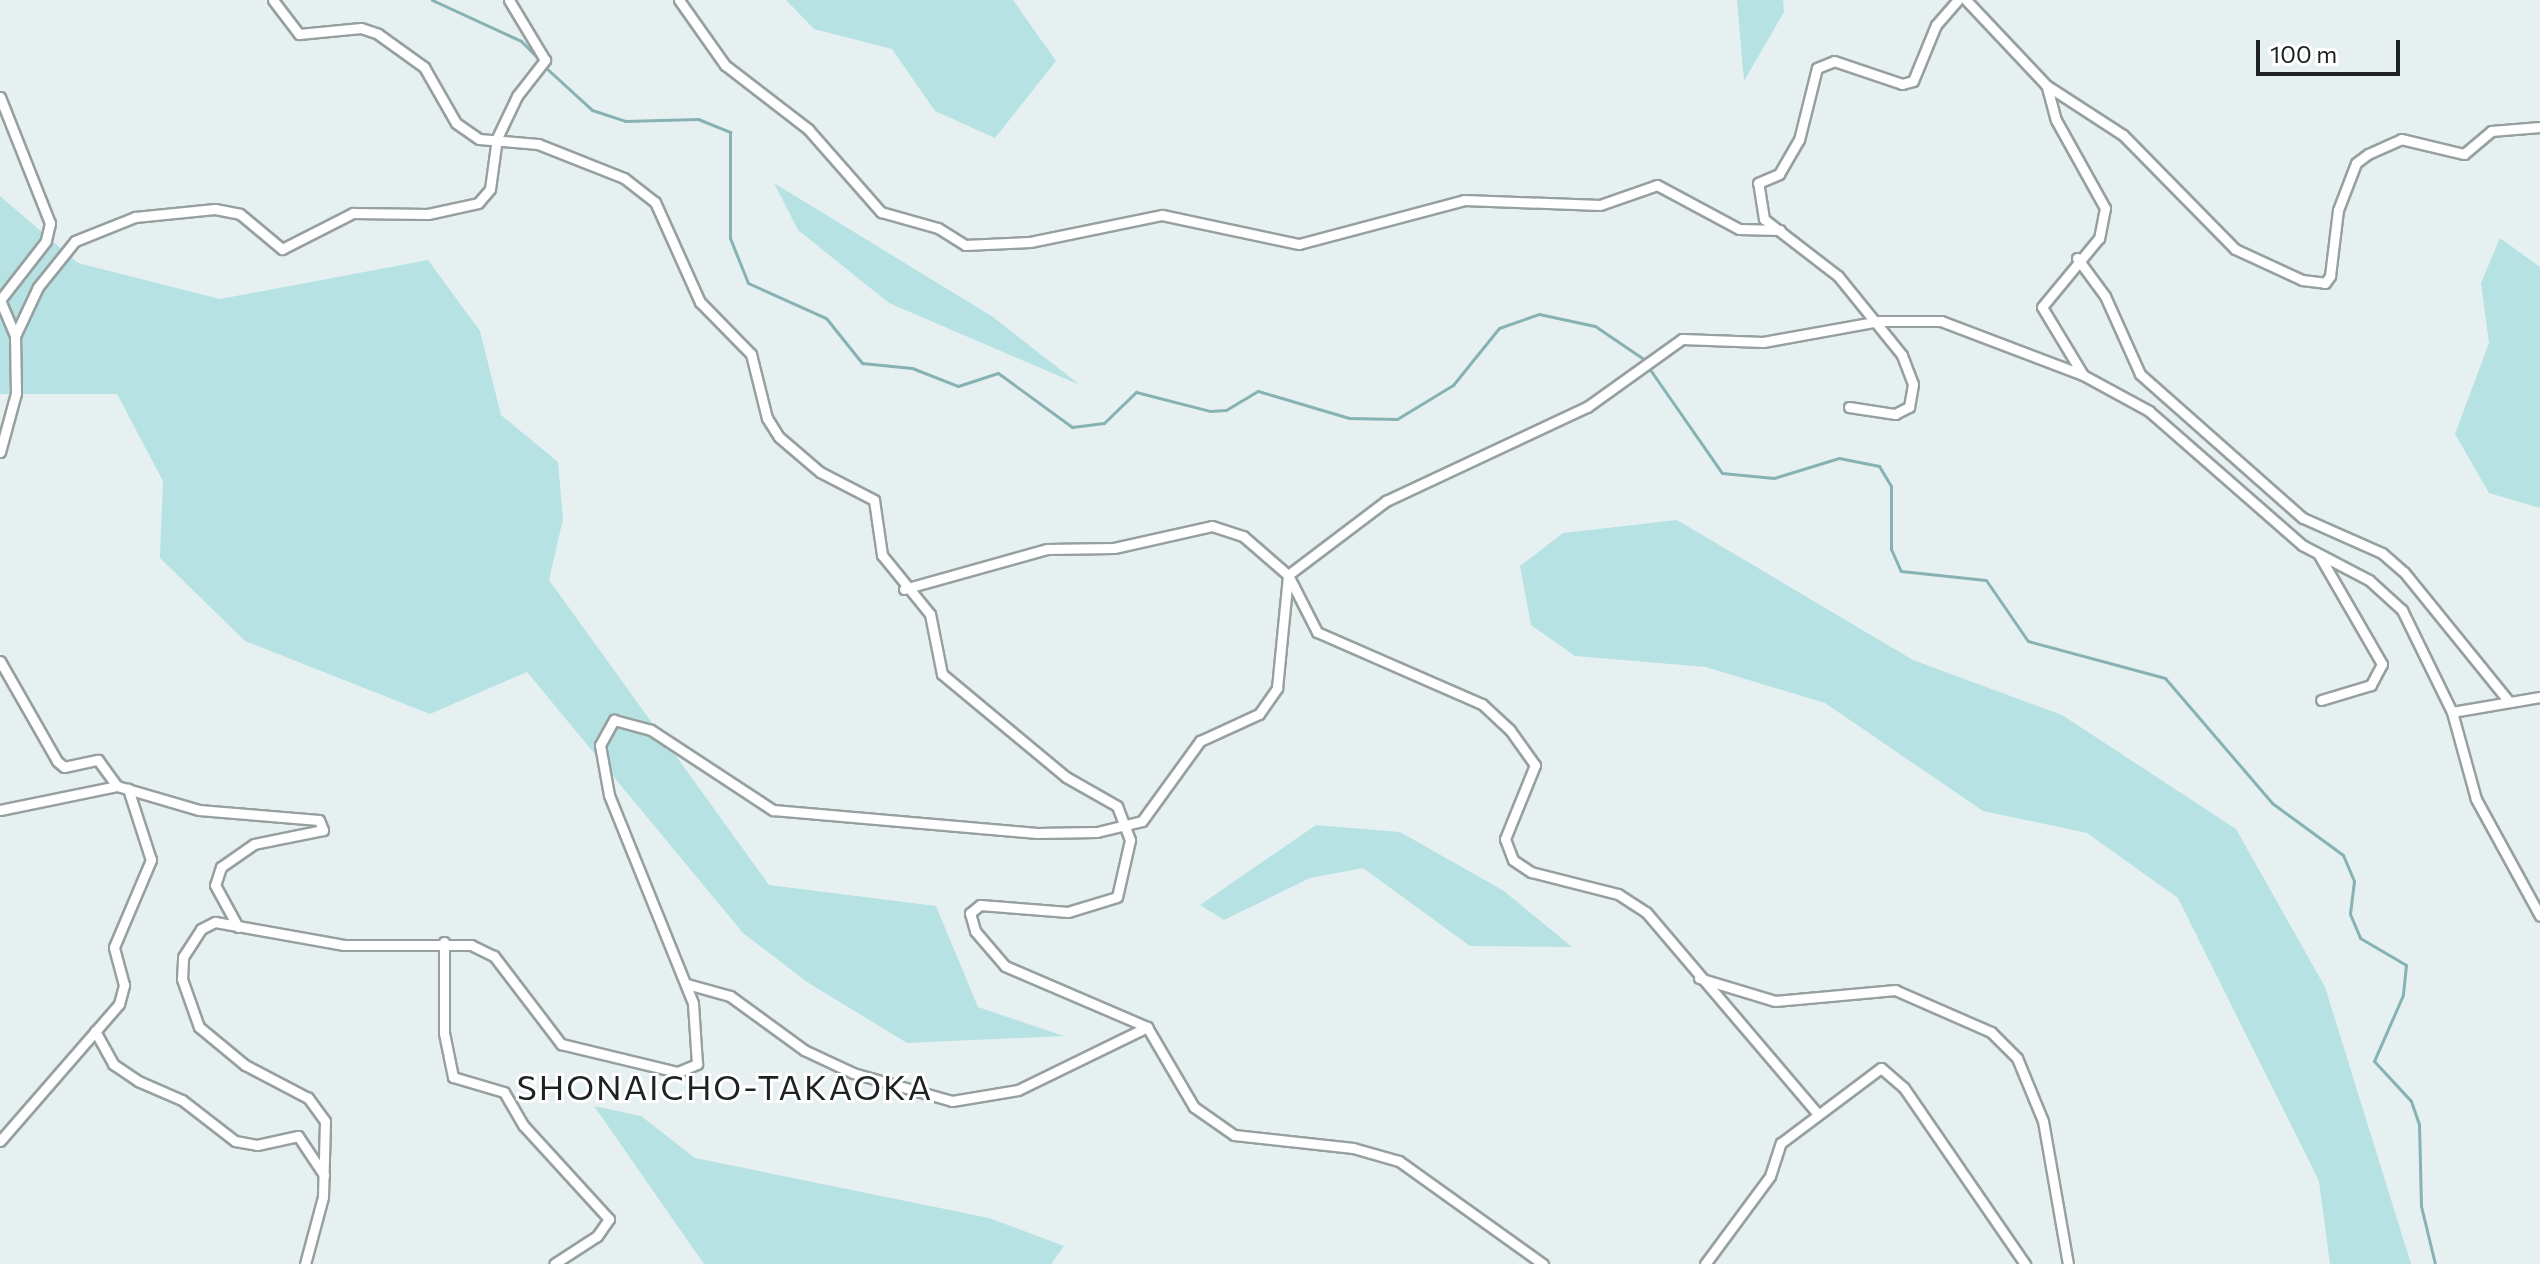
<!DOCTYPE html>
<style>
body{margin:0}
#map{position:relative;width:2540px;height:1264px;overflow:hidden;background:#e6f0f0;font-family:Commissioner,sans-serif}
div>[style]{position:absolute}
[style*='--x']{left:calc(var(--x)*1px);top:calc(var(--y)*1px);width:calc(var(--w)*1px);rotate:calc(var(--a)*1deg)}
.green>*{inset:0;background:#b6e2e3}
.stream>*{height:3px;margin:-1.5px;padding:0 1.5px;transform-origin:1.5px;border-radius:1.5px;background:#86b2b3}
.roads{filter:drop-shadow(2px 0 #97a0a0) drop-shadow(-2px 0 #97a0a0) drop-shadow(0 2px #97a0a0) drop-shadow(0 -2px #97a0a0)}
.minor>*{height:9px;margin:-4.5px;padding:0 4.5px;transform-origin:4.5px;border-radius:4.5px;background:#fff}
span{translate:-50% -50%;white-space:nowrap;text-align:center;line-height:1.15;-webkit-text-stroke:6px #fff;paint-order:stroke}
.quarter-label{font-size:34px;color:#1f2222;letter-spacing:2px}
.scale{position:absolute;left:2256px;top:40px;width:144px;height:36px;box-sizing:border-box;border:4px solid #1f2222;border-top:0;padding-left:10px;font-size:24px;line-height:28px;white-space:nowrap;color:#1f2222;-webkit-text-stroke:6px #fff;paint-order:stroke}
</style>
<div id="map">
<div class="green">
<div style="clip-path:polygon(786px 0,1013px 0,1056px 61px,995px 138px,935px 111px,892px 49px,814px 29px)"></div>
<div style="clip-path:polygon(1737px 0,1783px 0,1784px 12px,1744px 81px)"></div>
<div style="clip-path:polygon(774px 183px,993px 317px,1080px 385px,889px 303px,798px 230px)"></div>
<div style="clip-path:polygon(0 196px,78px 263px,220px 299px,428px 260px,480px 331px,501px 415px,558px 462px,563px 519px,549px 580px,769px 885px,936px 906px,978px 1007px,1064px 1036px,907px 1043px,807px 982px,743px 933px,527px 672px,430px 714px,245px 641px,160px 558px,163px 481px,117px 394px,0 394px)"></div>
<div style="clip-path:polygon(2500px 238px,2540px 267px,2540px 508px,2489px 493px,2455px 434px,2489px 343px,2481px 283px)"></div>
<div style="clip-path:polygon(1677px 520px,1913px 660px,2062px 715px,2236px 829px,2325px 987px,2411px 1264px,2330px 1264px,2319px 1181px,2178px 898px,2087px 833px,1983px 811px,1825px 703px,1706px 667px,1575px 656px,1531px 625px,1520px 566px,1563px 533px)"></div>
<div style="clip-path:polygon(1316px 825px,1400px 832px,1504px 891px,1572px 947px,1470px 946px,1363px 868px,1310px 878px,1224px 920px,1200px 905px)"></div>
<div style="clip-path:polygon(594px 1106px,641px 1116px,695px 1158px,989px 1218px,1064px 1246px,1051px 1264px,704px 1264px)"></div>
</div>
<div class="stream">
<div style="--x:432;--y:0;--w:98;--a:24.7"></div>
<div style="--x:521;--y:41;--w:27;--a:45"></div>
<div style="--x:544;--y:66;--w:65;--a:42.5"></div>
<div style="--x:592;--y:110;--w:35;--a:18"></div>
<div style="--x:625;--y:121;--w:73;--a:-1.6"></div>
<div style="--x:698;--y:119;--w:35;--a:22"></div>
<div style="--x:730;--y:132;--w:106;--a:90"></div>
<div style="--x:730;--y:238;--w:48;--a:68.2"></div>
<div style="--x:748;--y:283;--w:85;--a:24.2"></div>
<div style="--x:826;--y:318;--w:58;--a:51.3"></div>
<div style="--x:862;--y:363;--w:50;--a:5.7"></div>
<div style="--x:912;--y:368;--w:49;--a:21.4"></div>
<div style="--x:958;--y:386;--w:42;--a:-18"></div>
<div style="--x:998;--y:373;--w:92;--a:36.1"></div>
<div style="--x:1072;--y:427;--w:32;--a:-7"></div>
<div style="--x:1104;--y:423;--w:45;--a:-44.1"></div>
<div style="--x:1136;--y:392;--w:76;--a:14.4"></div>
<div style="--x:1210;--y:411;--w:16;--a:-4"></div>
<div style="--x:1226;--y:410;--w:37;--a:-31"></div>
<div style="--x:1258;--y:391;--w:95;--a:16.5"></div>
<div style="--x:1349;--y:418;--w:48;--a:1.2"></div>
<div style="--x:1397;--y:419;--w:66;--a:-31.3"></div>
<div style="--x:1453;--y:385;--w:73;--a:-51.1"></div>
<div style="--x:1499;--y:328;--w:42;--a:-19.3"></div>
<div style="--x:1539;--y:314;--w:57;--a:12.1"></div>
<div style="--x:1595;--y:326;--w:57;--a:34.2"></div>
<div style="--x:1642;--y:358;--w:140;--a:55.2"></div>
<div style="--x:1722;--y:473;--w:52;--a:5.5"></div>
<div style="--x:1774;--y:478;--w:68;--a:-17.1"></div>
<div style="--x:1839;--y:458;--w:41;--a:11.3"></div>
<div style="--x:1879;--y:466;--w:23;--a:59"></div>
<div style="--x:1891;--y:486;--w:63;--a:90"></div>
<div style="--x:1891;--y:549;--w:24;--a:66"></div>
<div style="--x:1901;--y:571;--w:85;--a:6"></div>
<div style="--x:1986;--y:580;--w:74;--a:55.5"></div>
<div style="--x:2028;--y:641;--w:142;--a:15.1"></div>
<div style="--x:2165;--y:678;--w:165;--a:49.4"></div>
<div style="--x:2272;--y:803;--w:88;--a:36.2"></div>
<div style="--x:2343;--y:855;--w:28;--a:67"></div>
<div style="--x:2354;--y:881;--w:33;--a:97"></div>
<div style="--x:2350;--y:914;--w:26;--a:67"></div>
<div style="--x:2360;--y:938;--w:53;--a:30.4"></div>
<div style="--x:2406;--y:965;--w:30;--a:96"></div>
<div style="--x:2403;--y:995;--w:72;--a:113.7"></div>
<div style="--x:2374;--y:1061;--w:54;--a:47.2"></div>
<div style="--x:2411;--y:1101;--w:24;--a:71"></div>
<div style="--x:2419;--y:1124;--w:82;--a:88.6"></div>
<div style="--x:2421;--y:1206;--w:60;--a:76.4"></div>
</div>
<div class="roads">
<div class="minor">
<div style="--x:273;--y:0;--w:43;--a:52.6"></div>
<div style="--x:299;--y:34;--w:62;--a:-5.5"></div>
<div style="--x:361;--y:28;--w:18;--a:19"></div>
<div style="--x:378;--y:34;--w:57;--a:35.7"></div>
<div style="--x:424;--y:67;--w:64;--a:60.3"></div>
<div style="--x:456;--y:123;--w:28;--a:35"></div>
<div style="--x:479;--y:139;--w:59;--a:4.8"></div>
<div style="--x:538;--y:144;--w:92;--a:21.6"></div>
<div style="--x:624;--y:178;--w:39;--a:38"></div>
<div style="--x:655;--y:202;--w:110;--a:65.8"></div>
<div style="--x:700;--y:302;--w:73;--a:45.6"></div>
<div style="--x:751;--y:354;--w:66;--a:76"></div>
<div style="--x:767;--y:418;--w:22;--a:58"></div>
<div style="--x:779;--y:437;--w:54;--a:40.5"></div>
<div style="--x:820;--y:472;--w:61;--a:27.4"></div>
<div style="--x:874;--y:500;--w:56;--a:81.7"></div>
<div style="--x:882;--y:555;--w:76;--a:50.9"></div>
<div style="--x:930;--y:614;--w:61;--a:78.7"></div>
<div style="--x:942;--y:674;--w:161;--a:39.7"></div>
<div style="--x:1066;--y:777;--w:59;--a:29.6"></div>
<div style="--x:1117;--y:806;--w:36;--a:69"></div>
<div style="--x:1130;--y:840;--w:58;--a:102.8"></div>
<div style="--x:1117;--y:897;--w:51;--a:163"></div>
<div style="--x:1068;--y:912;--w:88;--a:-175.5"></div>
<div style="--x:980;--y:905;--w:13;--a:141"></div>
<div style="--x:970;--y:913;--w:19;--a:74"></div>
<div style="--x:975;--y:931;--w:46;--a:49.4"></div>
<div style="--x:1005;--y:966;--w:155;--a:23.2"></div>
<div style="--x:1147;--y:1027;--w:93;--a:59.6"></div>
<div style="--x:1194;--y:1107;--w:49;--a:35"></div>
<div style="--x:1234;--y:1135;--w:120;--a:6.2"></div>
<div style="--x:1353;--y:1148;--w:48;--a:15.8"></div>
<div style="--x:1399;--y:1161;--w:177;--a:35.6"></div>
<div style="--x:679;--y:0;--w:80;--a:54.7"></div>
<div style="--x:725;--y:65;--w:105;--a:37.6"></div>
<div style="--x:808;--y:129;--w:111;--a:48.7"></div>
<div style="--x:881;--y:212;--w:59;--a:15.7"></div>
<div style="--x:938;--y:228;--w:32;--a:32"></div>
<div style="--x:965;--y:245;--w:65;--a:-2.6"></div>
<div style="--x:1030;--y:242;--w:135;--a:-11.6"></div>
<div style="--x:1162;--y:215;--w:140;--a:12"></div>
<div style="--x:1299;--y:244;--w:171;--a:-14.9"></div>
<div style="--x:1464;--y:200;--w:136;--a:2.1"></div>
<div style="--x:1600;--y:205;--w:60;--a:-19.3"></div>
<div style="--x:1657;--y:185;--w:93;--a:28.2"></div>
<div style="--x:1739;--y:229;--w:41;--a:1.4"></div>
<div style="--x:1966;--y:0;--w:117;--a:46.7"></div>
<div style="--x:2046;--y:85;--w:92;--a:33"></div>
<div style="--x:2123;--y:135;--w:160;--a:45.5"></div>
<div style="--x:2235;--y:249;--w:74;--a:24.8"></div>
<div style="--x:2302;--y:280;--w:23;--a:7"></div>
<div style="--x:2325;--y:283;--w:9;--a:-54"></div>
<div style="--x:2330;--y:276;--w:66;--a:-83.1"></div>
<div style="--x:2338;--y:210;--w:50;--a:-69"></div>
<div style="--x:2356;--y:163;--w:15;--a:-37"></div>
<div style="--x:2368;--y:154;--w:36;--a:-24"></div>
<div style="--x:2401;--y:139;--w:65;--a:13.4"></div>
<div style="--x:2464;--y:154;--w:35;--a:-40"></div>
<div style="--x:2491;--y:131;--w:49;--a:-4.7"></div>
<div style="--x:2047;--y:87;--w:34;--a:75"></div>
<div style="--x:2056;--y:120;--w:101;--a:60.9"></div>
<div style="--x:2105;--y:208;--w:31;--a:101"></div>
<div style="--x:2099;--y:238;--w:89;--a:129.6"></div>
<div style="--x:2042;--y:307;--w:79;--a:58.9"></div>
<div style="--x:0;--y:97;--w:136;--a:68.4"></div>
<div style="--x:50;--y:223;--w:18;--a:103"></div>
<div style="--x:46;--y:241;--w:75;--a:127.9"></div>
<div style="--x:0;--y:300;--w:39;--a:67"></div>
<div style="--x:2077;--y:258;--w:47;--a:53.6"></div>
<div style="--x:2105;--y:296;--w:85;--a:65.8"></div>
<div style="--x:2140;--y:374;--w:217;--a:41.5"></div>
<div style="--x:2303;--y:518;--w:86;--a:23.9"></div>
<div style="--x:2382;--y:553;--w:29;--a:41"></div>
<div style="--x:2404;--y:572;--w:164;--a:51"></div>
<div style="--x:1849;--y:407;--w:47;--a:8.7"></div>
<div style="--x:1895;--y:414;--w:16;--a:-27"></div>
<div style="--x:1909;--y:407;--w:23;--a:-80"></div>
<div style="--x:1913;--y:384;--w:31;--a:-111"></div>
<div style="--x:1902;--y:355;--w:102;--a:-129"></div>
<div style="--x:1838;--y:276;--w:93;--a:-142.4"></div>
<div style="--x:1764;--y:219;--w:36;--a:-99"></div>
<div style="--x:1758;--y:183;--w:23;--a:-23"></div>
<div style="--x:1779;--y:174;--w:39;--a:-60"></div>
<div style="--x:1799;--y:140;--w:74;--a:-76"></div>
<div style="--x:1817;--y:68;--w:18;--a:-22"></div>
<div style="--x:1834;--y:61;--w:72;--a:18.7"></div>
<div style="--x:1902;--y:84;--w:11;--a:-15"></div>
<div style="--x:1913;--y:81;--w:61;--a:-67.7"></div>
<div style="--x:1936;--y:25;--w:33;--a:-49"></div>
<div style="--x:0;--y:452;--w:61;--a:-74.8"></div>
<div style="--x:16;--y:393;--w:57;--a:-91"></div>
<div style="--x:15;--y:336;--w:54;--a:-64.9"></div>
<div style="--x:38;--y:287;--w:59;--a:-51.2"></div>
<div style="--x:75;--y:241;--w:65;--a:-21.8"></div>
<div style="--x:135;--y:217;--w:80;--a:-5.7"></div>
<div style="--x:215;--y:209;--w:25;--a:11"></div>
<div style="--x:240;--y:214;--w:55;--a:39.8"></div>
<div style="--x:282;--y:249;--w:80;--a:-26.9"></div>
<div style="--x:353;--y:213;--w:75;--a:0.8"></div>
<div style="--x:428;--y:214;--w:51;--a:-12.4"></div>
<div style="--x:478;--y:203;--w:18;--a:-49"></div>
<div style="--x:490;--y:189;--w:51;--a:-82.2"></div>
<div style="--x:497;--y:138;--w:47;--a:-64.5"></div>
<div style="--x:517;--y:96;--w:46;--a:-52.1"></div>
<div style="--x:545;--y:60;--w:70;--a:-121"></div>
<div style="--x:2319;--y:555;--w:126;--a:60"></div>
<div style="--x:2382;--y:664;--w:24;--a:118"></div>
<div style="--x:2371;--y:685;--w:52;--a:163.3"></div>
<div style="--x:904;--y:589;--w:148;--a:-15.6"></div>
<div style="--x:1047;--y:549;--w:67;--a:-0.9"></div>
<div style="--x:1114;--y:548;--w:100;--a:-12.7"></div>
<div style="--x:1212;--y:526;--w:33;--a:18"></div>
<div style="--x:1243;--y:536;--w:60;--a:40.9"></div>
<div style="--x:1288;--y:575;--w:64;--a:63"></div>
<div style="--x:1317;--y:632;--w:180;--a:23.6"></div>
<div style="--x:1482;--y:704;--w:38;--a:43"></div>
<div style="--x:1510;--y:730;--w:43;--a:54.5"></div>
<div style="--x:1535;--y:765;--w:80;--a:112.1"></div>
<div style="--x:1505;--y:839;--w:22;--a:69"></div>
<div style="--x:1513;--y:860;--w:22;--a:34"></div>
<div style="--x:1531;--y:872;--w:90;--a:14.2"></div>
<div style="--x:1618;--y:894;--w:33;--a:33"></div>
<div style="--x:1646;--y:912;--w:265;--a:49.6"></div>
<div style="--x:0;--y:661;--w:115;--a:60.3"></div>
<div style="--x:57;--y:761;--w:9;--a:41"></div>
<div style="--x:64;--y:767;--w:35;--a:-12"></div>
<div style="--x:98;--y:760;--w:32;--a:54"></div>
<div style="--x:2452;--y:712;--w:89;--a:-9.7"></div>
<div style="--x:0;--y:810;--w:119;--a:-11.6"></div>
<div style="--x:117;--y:786;--w:85;--a:16.3"></div>
<div style="--x:199;--y:810;--w:120;--a:4.8"></div>
<div style="--x:319;--y:820;--w:11;--a:68"></div>
<div style="--x:323;--y:830;--w:70;--a:168.5"></div>
<div style="--x:254;--y:844;--w:40;--a:145.1"></div>
<div style="--x:221;--y:867;--w:19;--a:108"></div>
<div style="--x:215;--y:885;--w:48;--a:61.3"></div>
<div style="--x:444;--y:942;--w:91;--a:90"></div>
<div style="--x:444;--y:1033;--w:45;--a:78.4"></div>
<div style="--x:453;--y:1077;--w:53;--a:16.4"></div>
<div style="--x:504;--y:1092;--w:39;--a:60"></div>
<div style="--x:524;--y:1126;--w:126;--a:47.6"></div>
<div style="--x:609;--y:1219;--w:21;--a:125"></div>
<div style="--x:597;--y:1236;--w:51;--a:146.9"></div>
<div style="--x:1699;--y:978;--w:79;--a:16.8"></div>
<div style="--x:1775;--y:1001;--w:121;--a:-5.2"></div>
<div style="--x:1895;--y:990;--w:105;--a:23.6"></div>
<div style="--x:1991;--y:1032;--w:37;--a:45"></div>
<div style="--x:2017;--y:1058;--w:68;--a:67.6"></div>
<div style="--x:2043;--y:1121;--w:145;--a:80.1"></div>
<div style="--x:687;--y:984;--w:45;--a:15.6"></div>
<div style="--x:730;--y:996;--w:92;--a:36.1"></div>
<div style="--x:804;--y:1050;--w:54;--a:25.1"></div>
<div style="--x:853;--y:1073;--w:103;--a:15.8"></div>
<div style="--x:952;--y:1101;--w:67;--a:-9.5"></div>
<div style="--x:1018;--y:1090;--w:144;--a:-26"></div>
<div style="--x:95;--y:1031;--w:38;--a:61"></div>
<div style="--x:113;--y:1064;--w:30;--a:34"></div>
<div style="--x:138;--y:1081;--w:48;--a:23.4"></div>
<div style="--x:182;--y:1100;--w:67;--a:37.7"></div>
<div style="--x:235;--y:1141;--w:22;--a:10"></div>
<div style="--x:257;--y:1145;--w:42;--a:-12.4"></div>
<div style="--x:298;--y:1136;--w:47;--a:56.3"></div>
<div style="--x:0;--y:1141;--w:181;--a:-49"></div>
<div style="--x:119;--y:1004;--w:20;--a:-75"></div>
<div style="--x:124;--y:985;--w:39;--a:-105"></div>
<div style="--x:114;--y:947;--w:95;--a:-67"></div>
<div style="--x:151;--y:860;--w:75;--a:-107.9"></div>
<div style="--x:305;--y:1264;--w:69;--a:-75"></div>
<div style="--x:323;--y:1197;--w:76;--a:-88.5"></div>
<div style="--x:325;--y:1121;--w:29;--a:-126"></div>
<div style="--x:308;--y:1098;--w:71;--a:-152.4"></div>
<div style="--x:245;--y:1065;--w:60;--a:-140.4"></div>
<div style="--x:199;--y:1027;--w:51;--a:-109.5"></div>
<div style="--x:182;--y:979;--w:22;--a:-87"></div>
<div style="--x:183;--y:957;--w:33;--a:-57"></div>
<div style="--x:201;--y:929;--w:16;--a:-27"></div>
<div style="--x:215;--y:922;--w:131;--a:10.1"></div>
<div style="--x:344;--y:945;--w:127;--a:0"></div>
<div style="--x:471;--y:945;--w:25;--a:26"></div>
<div style="--x:494;--y:956;--w:111;--a:52.7"></div>
<div style="--x:561;--y:1044;--w:120;--a:13.5"></div>
<div style="--x:678;--y:1072;--w:21;--a:-23"></div>
<div style="--x:697;--y:1064;--w:61;--a:-93.8"></div>
<div style="--x:693;--y:1003;--w:224;--a:-112"></div>
<div style="--x:609;--y:795;--w:51;--a:-100.2"></div>
<div style="--x:600;--y:745;--w:29;--a:-61"></div>
<div style="--x:614;--y:720;--w:38;--a:15"></div>
<div style="--x:651;--y:730;--w:146;--a:33.3"></div>
<div style="--x:773;--y:810;--w:265;--a:5"></div>
<div style="--x:1037;--y:833;--w:60;--a:-1"></div>
<div style="--x:1097;--y:832;--w:46;--a:-13.7"></div>
<div style="--x:1142;--y:821;--w:99;--a:-54.1"></div>
<div style="--x:1200;--y:741;--w:65;--a:-24.6"></div>
<div style="--x:1259;--y:714;--w:32;--a:-55"></div>
<div style="--x:1277;--y:688;--w:114;--a:-84.4"></div>
<div style="--x:1288;--y:575;--w:123;--a:-37.1"></div>
<div style="--x:1386;--y:501;--w:222;--a:-25.1"></div>
<div style="--x:1587;--y:407;--w:117;--a:-35.6"></div>
<div style="--x:1682;--y:339;--w:81;--a:2.1"></div>
<div style="--x:1763;--y:342;--w:119;--a:-10.2"></div>
<div style="--x:1880;--y:321;--w:61;--a:0"></div>
<div style="--x:1941;--y:321;--w:152;--a:20.8"></div>
<div style="--x:2083;--y:375;--w:75;--a:28.6"></div>
<div style="--x:2149;--y:411;--w:203;--a:41.2"></div>
<div style="--x:2302;--y:545;--w:76;--a:27.6"></div>
<div style="--x:2369;--y:580;--w:45;--a:42.3"></div>
<div style="--x:2402;--y:610;--w:114;--a:63.9"></div>
<div style="--x:2452;--y:712;--w:90;--a:74.6"></div>
<div style="--x:2476;--y:799;--w:133;--a:61.3"></div>
<div style="--x:1705;--y:1264;--w:109;--a:-53.5"></div>
<div style="--x:1770;--y:1176;--w:35;--a:-72"></div>
<div style="--x:1781;--y:1143;--w:125;--a:-36.9"></div>
<div style="--x:1881;--y:1068;--w:30;--a:41"></div>
<div style="--x:1904;--y:1088;--w:214;--a:55.5"></div>
</div>
</div>
<div class="quarter-label">
<span style="left:725px;top:1087px">SHONAICHO-TAKAOKA</span>
</div>
<div class="scale">100 m</div>
</div>
